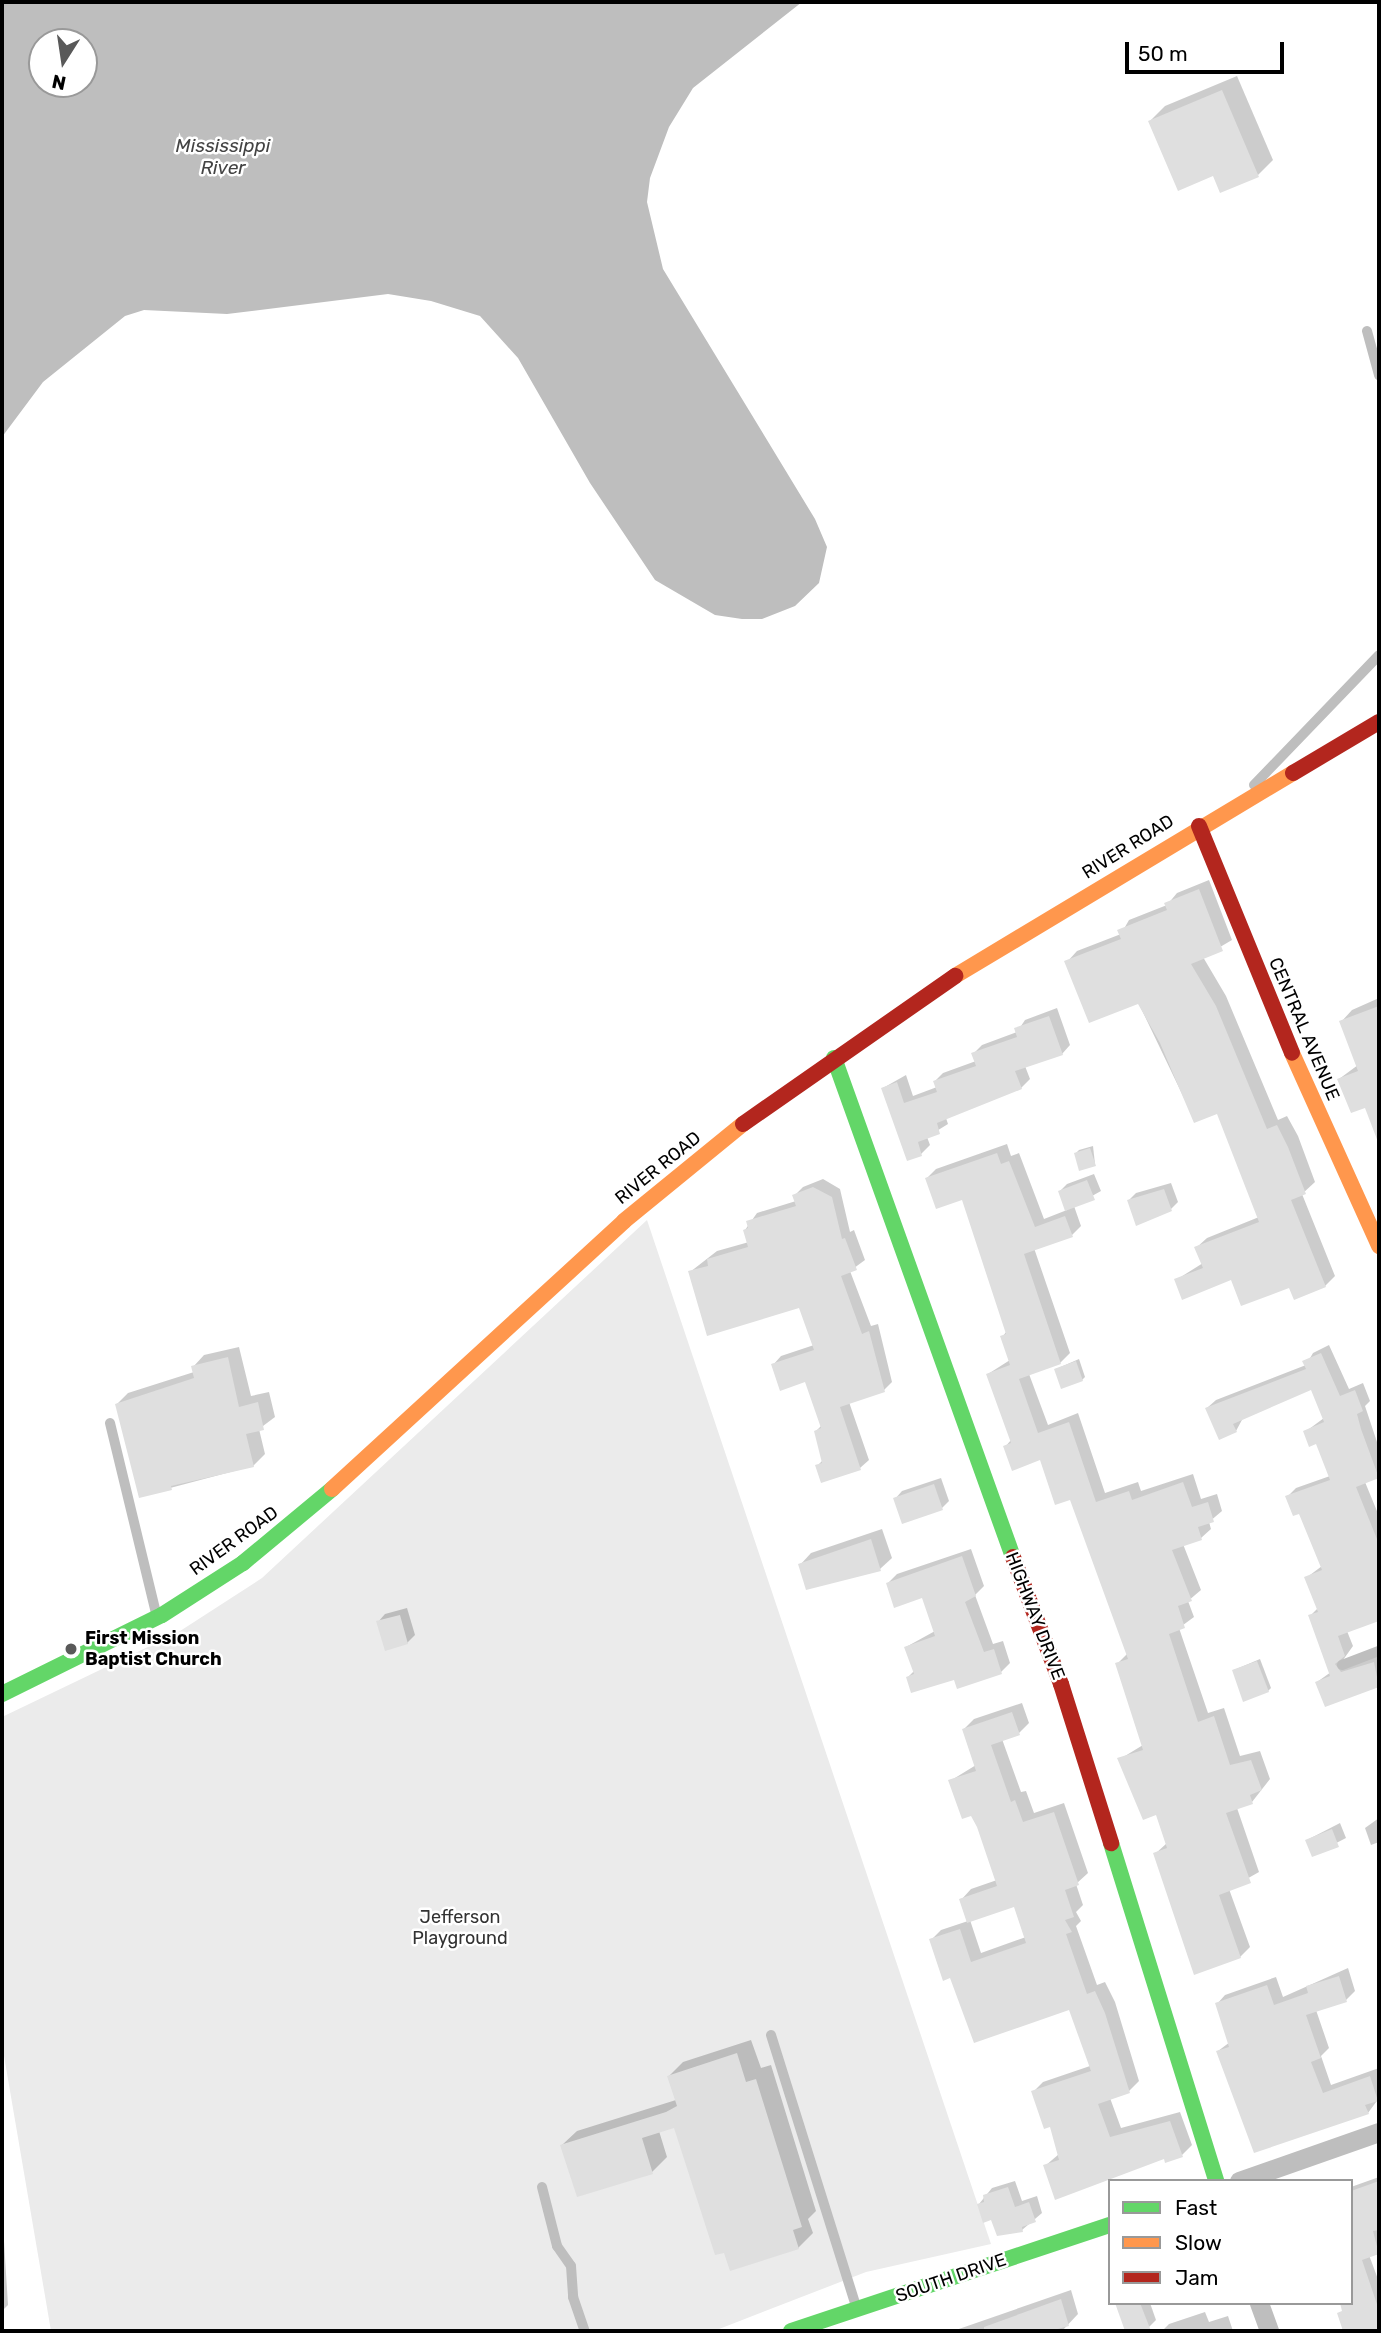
<!DOCTYPE html>
<style>
body{margin:0}
#map{position:relative;width:1381px;height:2333px;overflow:hidden;background:#fff;font-family:Rubik,sans-serif}
div>[style]{position:absolute}
[style*='--x']{left:calc(var(--x)*1px);top:calc(var(--y)*1px);width:calc(var(--w)*1px);rotate:calc(var(--a)*1deg)}
.green>*{inset:0;background:#ebebeb}
.water>*{inset:0;background:#bebebe}
.shadow>*{inset:0;background:#0003}
.building>*{inset:0;background:#dfdfdf}
.lane>*{height:10px;margin:-5px;padding:0 5px;transform-origin:5px;border-radius:5px;background:#bebebe}
.street>*{height:19px;margin:-9.5px;padding:0 9.5px;transform-origin:9.5px;border-radius:9.5px;background:#bebebe}
.fast>*{height:16px;margin:-8px;padding:0 8px;transform-origin:8px;border-radius:8px;background:#63d668}
.slow>*{height:16px;margin:-8px;padding:0 8px;transform-origin:8px;border-radius:8px;background:#ff974d}
.jam>*{height:16px;margin:-8px;padding:0 8px;transform-origin:8px;border-radius:8px;background:#b3261e}
.dots>*{width:19px;height:19px;translate:-50% -50%;box-sizing:border-box;border:4px solid #fff;border-radius:50%}
span{translate:-50% -50%;white-space:nowrap;text-align:center;line-height:1.15;-webkit-text-stroke:5px #fff;paint-order:stroke}
.street-label{font-size:18px;color:#000}
.poi-label{font-size:18px;color:#000;font-weight:700}
.left{translate:0 -50%;text-align:left}
.park-label{font-size:18px;color:#323232}
.water-label{font-size:19px;color:#434343;font-style:italic}
.frame{position:absolute;inset:0;border:4px solid #000;pointer-events:none}
.legend{position:absolute;left:1108px;top:2179px;width:245px;height:126px;box-sizing:border-box;background:#fff;border:2px solid #999;margin:0;padding:9px 12px;list-style:none;font-size:21px;color:#000}
.legend li{display:flex;align-items:center;gap:14px;height:35px}
.legend b{width:35px;border:2px solid #999}
.north{position:absolute;left:28px;top:28px;width:70px;height:70px;box-sizing:border-box;background:#fff;border:2px solid #999;border-radius:50%;rotate:192deg;font-size:19px;font-weight:700;line-height:28px;text-align:center;color:#000}
.north::after{content:'';display:block;margin:auto;width:24px;height:32px;background:#595959;clip-path:polygon(50% 0,100% 100%,50% 72%,0 100%)}
.scale{position:absolute;left:1125px;top:42px;width:159px;height:32px;box-sizing:border-box;border:4px solid #000;border-top:0;padding-left:9px;font-size:21px;line-height:24px;white-space:nowrap;color:#000;-webkit-text-stroke:5px #fff;paint-order:stroke}
</style>
<div id="map">
<div class="green">
<div style="clip-path:polygon(647px 1220px,991px 2244px,866px 2272px,714px 2331px,51px 2331px,2px 2044px,2px 1717px,177px 1633px,262px 1578px)"></div>
</div>
<div class="water">
<div style="clip-path:polygon(evenodd,2px 2px,802px 2px,693px 88px,669px 127px,650px 178px,647px 202px,663px 269px,815px 519px,827px 547px,819px 583px,795px 606px,762px 619px,742px 619px,715px 615px,655px 580px,590px 483px,518px 358px,480px 316px,431px 301px,388px 294px,227px 314px,144px 310px,125px 316px,43px 382px,2px 437px,2px 2px,42px 42px,84px 42px,84px 84px,42px 84px,42px 42px)"></div>
</div>
<div class="shadow">
<div style="clip-path:polygon(1237px 76px,1273px 160px,1258px 175px,1214px 173px,1150px 121px,1165px 106px)"></div>
<div style="clip-path:polygon(1209px 880px,1232px 940px,1203px 957px,1226px 996px,1278px 1120px,1287px 1116px,1298px 1136px,1315px 1182px,1302px 1194px,1335px 1276px,1325px 1286px,1232px 1278px,1176px 1280px,1203px 1263px,1196px 1248px,1207px 1238px,1259px 1217px,1218px 1112px,1195px 1121px,1138px 1002px,1067px 962px,1077px 951px,1121px 934px,1129px 920px,1167px 905px,1177px 893px)"></div>
<div style="clip-path:polygon(1379px 998px,1379px 1140px,1366px 1105px,1339px 1079px,1358px 1065px,1341px 1022px,1352px 1010px)"></div>
<div style="clip-path:polygon(1057px 1008px,1070px 1045px,1062px 1054px,1025px 1066px,1030px 1079px,1021px 1088px,946px 1118px,948px 1124px,927px 1137px,930px 1145px,921px 1154px,883px 1088px,906px 1075px,913px 1096px,937px 1087px,935px 1081px,943px 1073px,976px 1061px,973px 1054px,982px 1045px,1017px 1032px,1025px 1020px)"></div>
<div style="clip-path:polygon(1007px 1144px,1011px 1156px,1019px 1153px,1044px 1219px,1067px 1210px,1060px 1191px,1067px 1184px,1094px 1174px,1101px 1191px,1074px 1206px,1081px 1226px,1072px 1235px,1034px 1248px,1070px 1353px,1060px 1363px,1029px 1374px,1048px 1425px,1078px 1413px,1105px 1493px,1138px 1482px,1141px 1491px,1193px 1474px,1201px 1499px,1217px 1494px,1222px 1511px,1209px 1522px,1211px 1529px,1201px 1538px,1183px 1544px,1201px 1590px,1188px 1601px,1194px 1617px,1179px 1628px,1208px 1713px,1224px 1708px,1240px 1756px,1260px 1751px,1270px 1779px,1252px 1802px,1237px 1808px,1259px 1872px,1229px 1889px,1250px 1947px,1240px 1957px,1155px 1854px,1167px 1843px,1157px 1813px,1120px 1759px,1143px 1745px,1117px 1664px,1128px 1653px,1071px 1498px,1041px 1458px,1005px 1447px,1011px 1440px,988px 1374px,1010px 1360px,1002px 1337px,1007px 1331px,964px 1197px,927px 1178px,936px 1169px)"></div>
<div style="clip-path:polygon(1093px 1146px,1095px 1164px,1076px 1153px,1079px 1150px)"></div>
<div style="clip-path:polygon(823px 1179px,840px 1189px,850px 1232px,854px 1230px,865px 1260px,850px 1271px,871px 1326px,878px 1324px,892px 1382px,884px 1390px,849px 1402px,869px 1460px,860px 1468px,817px 1466px,823px 1460px,816px 1431px,822px 1425px,806px 1380px,773px 1365px,781px 1356px,814px 1345px,800px 1306px,690px 1272px,717px 1251px,749px 1242px,745px 1230px,757px 1213px,796px 1201px,794px 1196px,803px 1187px)"></div>
<div style="clip-path:polygon(1171px 1183px,1178px 1202px,1171px 1209px,1129px 1200px,1136px 1193px)"></div>
<div style="clip-path:polygon(1329px 1345px,1349px 1389px,1363px 1383px,1370px 1401px,1365px 1406px,1379px 1448px,1379px 1476px,1365px 1482px,1379px 1516px,1379px 1607px,1373px 1570px,1379px 1619px,1347px 1631px,1353px 1646px,1343px 1660px,1379px 1655px,1379px 1685px,1326px 1705px,1317px 1682px,1331px 1672px,1310px 1616px,1318px 1608px,1306px 1578px,1322px 1566px,1300px 1512px,1287px 1497px,1296px 1488px,1330px 1476px,1317px 1442px,1305px 1432px,1324px 1418px,1312px 1388px,1243px 1418px,1236px 1431px,1207px 1408px,1216px 1400px,1306px 1365px,1313px 1353px)"></div>
<div style="clip-path:polygon(239px 1347px,251px 1396px,269px 1392px,275px 1417px,259px 1429px,265px 1454px,253px 1466px,140px 1496px,117px 1404px,128px 1393px,194px 1372px,193px 1367px,204px 1355px)"></div>
<div style="clip-path:polygon(1079px 1359px,1085px 1377px,1082px 1380px,1056px 1369px)"></div>
<div style="clip-path:polygon(941px 1478px,949px 1501px,942px 1508px,895px 1499px,902px 1491px)"></div>
<div style="clip-path:polygon(882px 1529px,892px 1558px,880px 1569px,800px 1565px,811px 1553px)"></div>
<div style="clip-path:polygon(971px 1549px,984px 1586px,975px 1595px,993px 1644px,1003px 1641px,1010px 1663px,1001px 1672px,908px 1677px,914px 1671px,906px 1647px,935px 1631px,923px 1596px,888px 1583px,897px 1574px)"></div>
<div style="clip-path:polygon(407px 1608px,415px 1635px,407px 1643px,378px 1622px,385px 1614px)"></div>
<div style="clip-path:polygon(1260px 1659px,1271px 1688px,1268px 1691px,1234px 1670px)"></div>
<div style="clip-path:polygon(evenodd,1022px 1703px,1029px 1723px,1019px 1733px,1002px 1739px,1021px 1792px,1026px 1791px,1034px 1813px,1064px 1803px,1088px 1873px,1076px 1884px,1083px 1905px,1076px 1912px,1081px 1921px,1076px 1926px,1097px 1985px,1105px 1982px,1115px 2002px,1139px 2081px,1129px 2091px,1110px 2098px,1121px 2128px,1180px 2112px,1192px 2145px,1182px 2155px,1045px 2166px,1059px 2154px,1051px 2124px,1033px 2092px,1043px 2082px,1090px 2066px,1071px 2008px,951px 1976px,931px 1940px,941px 1930px,968px 1921px,961px 1900px,971px 1889px,997px 1880px,979px 1826px,950px 1781px,976px 1765px,964px 1729px,974px 1719px,1022px 1703px,1015px 1904px,1026px 1937px,981px 1953px,970px 1920px,1015px 1904px)"></div>
<div style="clip-path:polygon(1379px 1818px,1379px 1842px,1371px 1845px,1365px 1828px)"></div>
<div style="clip-path:polygon(1340px 1823px,1346px 1838px,1313px 1855px,1307px 1840px)"></div>
<div style="clip-path:polygon(1348px 1968px,1355px 1991px,1346px 2000px,1316px 2010px,1329px 2048px,1321px 2056px,1331px 2085px,1379px 2068px,1379px 2098px,1368px 2113px,1218px 2051px,1230px 2042px,1217px 2004px,1225px 1995px,1276px 1977px,1283px 1997px)"></div>
<div style="clip-path:polygon(751px 2040px,761px 2068px,771px 2065px,816px 2211px,808px 2219px,813px 2233px,798px 2248px,675px 2126px,659px 2131px,667px 2157px,652px 2172px,562px 2145px,577px 2131px,676px 2100px,669px 2076px,683px 2062px)"></div>
<div style="clip-path:polygon(1379px 2177px,1379px 2252px,1369px 2255px,1379px 2282px,1379px 2331px,1350px 2331px,1341px 2303px,1351px 2303px,1351px 2187px)"></div>
<div style="clip-path:polygon(1015px 2181px,1022px 2201px,1037px 2196px,1042px 2213px,1022px 2230px,992px 2218px,979px 2204px,992px 2188px)"></div>
<div style="clip-path:polygon(3px 2225px,8px 2305px,2px 2311px,2px 2225px)"></div>
<div style="clip-path:polygon(1071px 2290px,1078px 2314px,1062px 2331px,953px 2331px)"></div>
<div style="clip-path:polygon(1150px 2303px,1156px 2320px,1149px 2327px,1127px 2331px,1117px 2305px)"></div>
<div style="clip-path:polygon(1205px 2312px,1209px 2322px,1228px 2316px,1233px 2331px,1162px 2331px,1169px 2324px)"></div>
</div>
<div class="building">
<div style="clip-path:polygon(1222px 90px,1259px 177px,1220px 193px,1213px 176px,1178px 191px,1148px 121px)"></div>
<div style="clip-path:polygon(1199px 889px,1223px 951px,1191px 964px,1216px 1006px,1267px 1129px,1277px 1125px,1288px 1147px,1306px 1194px,1291px 1200px,1326px 1287px,1294px 1300px,1289px 1288px,1241px 1306px,1231px 1280px,1182px 1300px,1174px 1279px,1203px 1268px,1194px 1247px,1259px 1222px,1217px 1114px,1194px 1123px,1160px 1043px,1138px 1004px,1089px 1023px,1064px 961px,1121px 939px,1117px 930px,1167px 910px,1164px 903px)"></div>
<div style="clip-path:polygon(1379px 1006px,1379px 1142px,1378px 1142px,1365px 1108px,1351px 1113px,1337px 1079px,1358px 1071px,1339px 1021px)"></div>
<div style="clip-path:polygon(1049px 1016px,1063px 1055px,1015px 1071px,1022px 1089px,937px 1123px,940px 1134px,918px 1142px,922px 1156px,907px 1161px,881px 1088px,897px 1082px,904px 1103px,937px 1092px,933px 1081px,976px 1066px,971px 1053px,1017px 1037px,1014px 1028px)"></div>
<div style="clip-path:polygon(1090px 1148px,1096px 1166px,1079px 1171px,1074px 1153px)"></div>
<div style="clip-path:polygon(997px 1153px,1001px 1164px,1009px 1161px,1035px 1227px,1065px 1216px,1073px 1237px,1024px 1254px,1061px 1364px,1019px 1379px,1038px 1433px,1069px 1422px,1096px 1502px,1129px 1491px,1132px 1500px,1183px 1482px,1192px 1507px,1208px 1502px,1214px 1522px,1198px 1527px,1202px 1540px,1172px 1550px,1192px 1601px,1178px 1606px,1185px 1628px,1169px 1634px,1198px 1722px,1214px 1716px,1230px 1765px,1251px 1760px,1262px 1790px,1250px 1795px,1253px 1804px,1226px 1813px,1251px 1883px,1219px 1895px,1241px 1958px,1194px 1975px,1153px 1853px,1167px 1848px,1156px 1815px,1143px 1820px,1117px 1758px,1143px 1750px,1115px 1663px,1128px 1659px,1070px 1500px,1055px 1505px,1040px 1460px,1012px 1471px,1003px 1446px,1011px 1443px,986px 1374px,1010px 1365px,1000px 1336px,1006px 1334px,962px 1200px,936px 1209px,925px 1178px)"></div>
<div style="clip-path:polygon(1087px 1180px,1095px 1200px,1065px 1211px,1058px 1191px)"></div>
<div style="clip-path:polygon(813px 1187px,832px 1197px,842px 1239px,845px 1238px,857px 1270px,841px 1276px,862px 1334px,869px 1331px,885px 1392px,840px 1407px,861px 1470px,821px 1483px,815px 1465px,822px 1463px,814px 1431px,821px 1428px,805px 1382px,780px 1391px,771px 1364px,814px 1350px,799px 1308px,707px 1336px,688px 1271px,708px 1266px,707px 1259px,748px 1247px,743px 1230px,748px 1228px,746px 1221px,796px 1206px,792px 1195px)"></div>
<div style="clip-path:polygon(1164px 1189px,1172px 1211px,1136px 1226px,1127px 1200px)"></div>
<div style="clip-path:polygon(1321px 1353px,1340px 1396px,1355px 1390px,1363px 1411px,1357px 1414px,1361px 1429px,1379px 1478px,1356px 1487px,1379px 1544px,1379px 1621px,1338px 1636px,1345px 1656px,1335px 1664px,1341px 1672px,1374px 1662px,1379px 1687px,1325px 1707px,1315px 1682px,1330px 1676px,1308px 1615px,1318px 1612px,1304px 1577px,1322px 1570px,1299px 1514px,1293px 1516px,1285px 1496px,1330px 1480px,1316px 1444px,1309px 1447px,1303px 1431px,1324px 1422px,1311px 1390px,1233px 1424px,1237px 1432px,1219px 1440px,1205px 1408px,1306px 1369px,1302px 1361px)"></div>
<div style="clip-path:polygon(228px 1357px,239px 1407px,258px 1402px,264px 1430px,246px 1434px,254px 1467px,171px 1486px,172px 1490px,139px 1498px,115px 1404px,194px 1378px,191px 1366px)"></div>
<div style="clip-path:polygon(1076px 1361px,1083px 1381px,1061px 1389px,1054px 1369px)"></div>
<div style="clip-path:polygon(934px 1484px,943px 1510px,902px 1524px,893px 1498px)"></div>
<div style="clip-path:polygon(871px 1539px,881px 1571px,806px 1590px,798px 1564px)"></div>
<div style="clip-path:polygon(962px 1556px,976px 1596px,965px 1602px,984px 1652px,994px 1649px,1002px 1674px,957px 1689px,954px 1680px,911px 1693px,906px 1677px,914px 1674px,904px 1647px,935px 1636px,922px 1598px,894px 1608px,886px 1583px)"></div>
<div style="clip-path:polygon(400px 1615px,408px 1644px,385px 1651px,376px 1621px)"></div>
<div style="clip-path:polygon(1257px 1661px,1269px 1692px,1243px 1702px,1232px 1670px)"></div>
<div style="clip-path:polygon(1012px 1712px,1020px 1735px,991px 1745px,1011px 1802px,1015px 1800px,1023px 1822px,1054px 1812px,1079px 1885px,1065px 1890px,1074px 1917px,1065px 1920px,1072px 1932px,1066px 1934px,1087px 1994px,1095px 1991px,1105px 2013px,1130px 2093px,1098px 2104px,1110px 2137px,1170px 2121px,1183px 2157px,1165px 2163px,1164px 2159px,1055px 2200px,1043px 2165px,1059px 2160px,1050px 2127px,1044px 2129px,1031px 2091px,1091px 2071px,1069px 2010px,974px 2043px,950px 1978px,943px 1981px,929px 1939px,960px 1929px,971px 1962px,1026px 1943px,1014px 1907px,967px 1923px,959px 1899px,997px 1886px,977px 1827px,971px 1816px,962px 1819px,948px 1780px,976px 1771px,962px 1729px)"></div>
<div style="clip-path:polygon(1332px 1829px,1339px 1847px,1312px 1857px,1305px 1840px)"></div>
<div style="clip-path:polygon(1339px 1976px,1347px 2002px,1306px 2015px,1321px 2058px,1311px 2062px,1323px 2093px,1370px 2076px,1378px 2101px,1365px 2105px,1369px 2114px,1254px 2153px,1216px 2051px,1229px 2047px,1215px 2003px,1267px 1985px,1274px 2005px,1308px 1993px,1306px 1986px)"></div>
<div style="clip-path:polygon(737px 2053px,746px 2082px,756px 2079px,802px 2227px,793px 2230px,799px 2249px,730px 2271px,724px 2253px,715px 2255px,674px 2128px,642px 2138px,653px 2174px,577px 2197px,560px 2145px,666px 2112px,677px 2106px,667px 2076px)"></div>
<div style="clip-path:polygon(1379px 2181px,1379px 2230px,1373px 2231px,1379px 2254px,1362px 2260px,1379px 2310px,1379px 2331px,1343px 2331px,1337px 2313px,1342px 2311px,1340px 2303px,1351px 2303px,1351px 2191px)"></div>
<div style="clip-path:polygon(1008px 2187px,1015px 2207px,1029px 2202px,1036px 2222px,1022px 2227px,1023px 2232px,997px 2236px,991px 2220px,983px 2223px,977px 2204px,984px 2202px,983px 2195px)"></div>
<div style="clip-path:polygon(1061px 2299px,1069px 2326px,1050px 2331px,984px 2331px,984px 2327px)"></div>
<div style="clip-path:polygon(1115px 2303px,1140px 2303px,1151px 2331px,1125px 2331px)"></div>
</div>
<div class="lane">
<div style="--x:1367;--y:331;--w:46;--a:74.7"></div>
<div style="--x:1254;--y:785;--w:180;--a:-46.1"></div>
<div style="--x:110;--y:1423;--w:195;--a:76.4"></div>
<div style="--x:1342;--y:1665;--w:40;--a:-21"></div>
<div style="--x:771;--y:2035;--w:284;--a:72.6"></div>
<div style="--x:542;--y:2187;--w:61;--a:75.7"></div>
<div style="--x:557;--y:2246;--w:24;--a:55"></div>
<div style="--x:571;--y:2266;--w:31;--a:86"></div>
<div style="--x:573;--y:2297;--w:36;--a:71"></div>
</div>
<div class="street">
<div style="--x:1239;--y:2181;--w:148;--a:-19.3"></div>
<div style="--x:1259;--y:2303;--w:30;--a:70"></div>
</div>
<div class="fast">
<div style="--x:834;--y:1058;--w:530;--a:70.27"></div>
<div style="--x:2;--y:1694;--w:178;--a:-26.3"></div>
<div style="--x:162;--y:1615;--w:96;--a:-32.7"></div>
<div style="--x:243;--y:1563;--w:116;--a:-39.7"></div>
<div style="--x:1111;--y:1843;--w:354;--a:72.7"></div>
<div style="--x:791;--y:2331;--w:336;--a:-18.4"></div>
</div>
<div class="slow">
<div style="--x:955;--y:976;--w:394;--a:-31"></div>
<div style="--x:1292;--y:1053;--w:212;--a:65.7"></div>
<div style="--x:332;--y:1489;--w:396;--a:-42.5"></div>
<div style="--x:624;--y:1221;--w:154;--a:-39.2"></div>
</div>
<div class="jam">
<div style="--x:1293;--y:773;--w:100;--a:-30.7"></div>
<div style="--x:1199;--y:826;--w:245;--a:67.7"></div>
<div style="--x:743;--y:1124;--w:259;--a:-34.9"></div>
<div style="--x:1013;--y:1557;--w:136;--a:69.3"></div>
<div style="--x:1061;--y:1684;--w:167;--a:72.5"></div>
</div>
<div class="dots">
<div style="left:71px;top:1649px;background:#595959"></div>
</div>
<div class="street-label">
<span style="left:1128px;top:847px;rotate:-32deg">RIVER ROAD</span>
<span style="left:1304px;top:1029px;rotate:67deg">CENTRAL AVENUE</span>
<span style="left:658px;top:1168px;rotate:-39deg">RIVER ROAD</span>
<span style="left:234px;top:1541px;rotate:-36deg">RIVER ROAD</span>
<span style="left:1035px;top:1616px;rotate:69deg">HIGHWAY DRIVE</span>
<span style="left:951px;top:2278px;rotate:-19deg">SOUTH DRIVE</span>
</div>
<div class="poi-label">
<span class="left" style="left:85px;top:1649px">First Mission<br>Baptist Church</span>
</div>
<div class="park-label">
<span style="left:460px;top:1928px">Jefferson<br>Playground</span>
</div>
<div class="water-label">
<span style="left:223px;top:157px">Mississippi<br>River</span>
</div>
<div class="frame"></div>
<ul class="legend">
<li><b style="height:9px;background:#63d668"></b>Fast</li>
<li><b style="height:9px;background:#ff974d"></b>Slow</li>
<li><b style="height:9px;background:#b3261e"></b>Jam</li>
</ul>
<div class="north">N</div>
<div class="scale">50 m</div>
</div>
